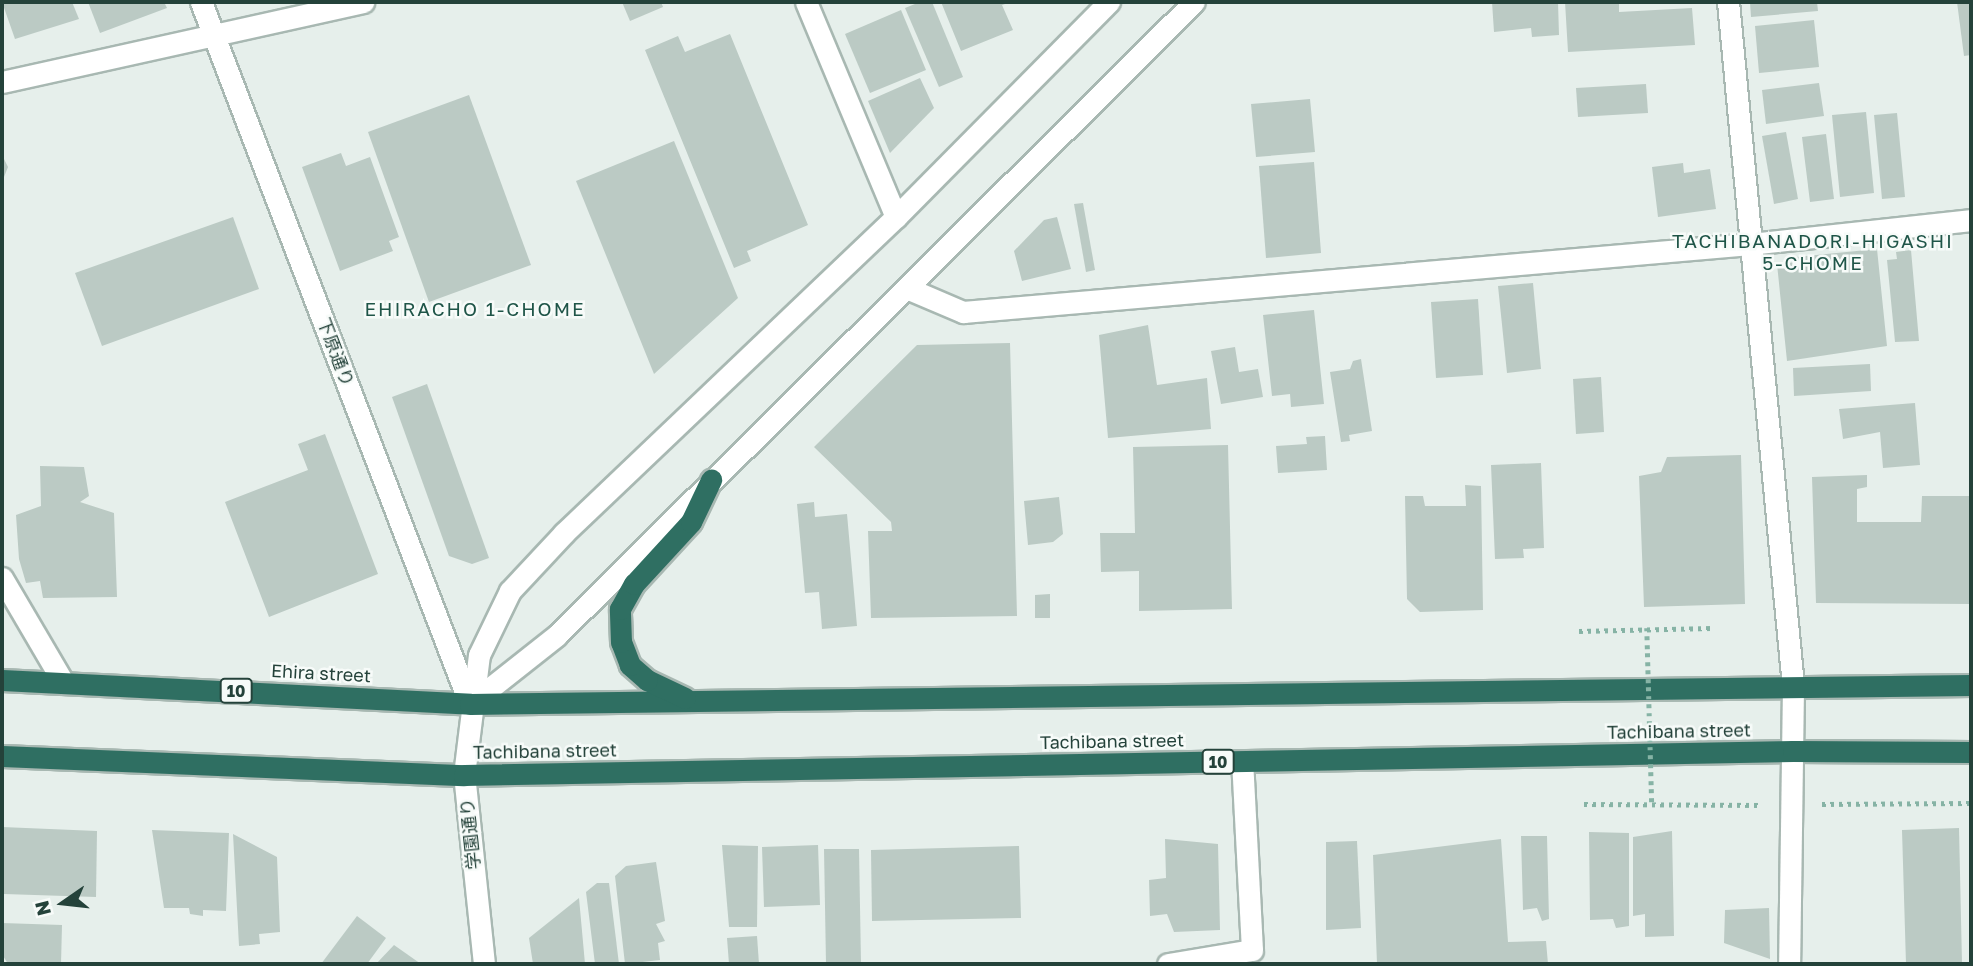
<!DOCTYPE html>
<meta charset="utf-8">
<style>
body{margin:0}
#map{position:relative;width:1973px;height:966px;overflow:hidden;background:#e6efeb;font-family:"Golos Text","Noto Sans JP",sans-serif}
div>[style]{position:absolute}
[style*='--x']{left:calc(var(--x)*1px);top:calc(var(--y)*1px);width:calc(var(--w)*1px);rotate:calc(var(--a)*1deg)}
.building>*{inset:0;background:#bbcac4}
.path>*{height:4.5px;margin-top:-2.25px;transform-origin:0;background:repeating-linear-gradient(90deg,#86b3a5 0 3.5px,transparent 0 8.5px)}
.roads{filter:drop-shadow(2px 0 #a8b8b2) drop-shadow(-2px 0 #a8b8b2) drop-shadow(0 2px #a8b8b2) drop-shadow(0 -2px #a8b8b2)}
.street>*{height:21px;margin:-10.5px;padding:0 10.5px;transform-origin:10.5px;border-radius:10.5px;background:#fff}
.secondary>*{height:21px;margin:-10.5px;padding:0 10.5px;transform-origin:10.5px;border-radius:10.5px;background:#fff}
.highway>*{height:21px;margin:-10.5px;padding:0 10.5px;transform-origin:10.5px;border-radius:10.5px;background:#2f6f62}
.path-bridge>*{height:4.5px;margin-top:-2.25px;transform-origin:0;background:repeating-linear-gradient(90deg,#86b3a5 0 3.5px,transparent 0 8.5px)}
span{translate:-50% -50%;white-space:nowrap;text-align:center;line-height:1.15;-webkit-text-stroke:5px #f7fbf9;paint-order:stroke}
.shield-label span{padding:2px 5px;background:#f7fbf9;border:2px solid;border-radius:5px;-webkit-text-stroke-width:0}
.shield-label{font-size:16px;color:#24423a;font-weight:700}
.street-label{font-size:18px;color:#24423a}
.neighbourhood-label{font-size:19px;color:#1f5548;letter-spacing:2px}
.frame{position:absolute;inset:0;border:4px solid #24423a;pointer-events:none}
.north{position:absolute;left:28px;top:868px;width:70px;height:70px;-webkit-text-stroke:5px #f7fbf9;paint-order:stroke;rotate:256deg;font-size:19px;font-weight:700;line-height:28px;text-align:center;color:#24423a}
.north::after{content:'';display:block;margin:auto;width:24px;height:32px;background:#24423a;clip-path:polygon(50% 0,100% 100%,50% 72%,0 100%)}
</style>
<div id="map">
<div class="building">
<div style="clip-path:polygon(2px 2px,72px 2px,79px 19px,15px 39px)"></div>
<div style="clip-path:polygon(88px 2px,164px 2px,167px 8px,100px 33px)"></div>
<div style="clip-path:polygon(622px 2px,661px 2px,663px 7px,630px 21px)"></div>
<div style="clip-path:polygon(920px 2px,932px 2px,963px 77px,939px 87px,905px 8px)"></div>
<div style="clip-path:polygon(941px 2px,1011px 2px,1002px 5px,1013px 30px,961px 51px)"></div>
<div style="clip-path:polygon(1492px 2px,1558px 2px,1559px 35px,1532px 37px,1531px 28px,1494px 32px)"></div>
<div style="clip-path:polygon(1565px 2px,1619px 2px,1619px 12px,1692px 8px,1695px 45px,1568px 52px)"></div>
<div style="clip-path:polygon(1750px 2px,1817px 2px,1818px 11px,1751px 17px)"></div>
<div style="clip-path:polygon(1957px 2px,1971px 2px,1971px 55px,1964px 56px)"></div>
<div style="clip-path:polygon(901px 10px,926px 70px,870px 93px,845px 34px)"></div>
<div style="clip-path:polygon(1814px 20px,1819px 67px,1759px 73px,1755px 26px)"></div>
<div style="clip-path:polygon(730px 34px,808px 225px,747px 251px,751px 261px,734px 268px,645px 50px,678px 36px,685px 52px)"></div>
<div style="clip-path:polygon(920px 78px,934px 108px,890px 153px,868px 101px)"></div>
<div style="clip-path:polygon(1819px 83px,1824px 116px,1766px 124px,1762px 90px)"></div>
<div style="clip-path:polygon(1646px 84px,1648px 113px,1578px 117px,1576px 88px)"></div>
<div style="clip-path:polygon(469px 95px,531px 265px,429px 302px,368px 132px)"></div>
<div style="clip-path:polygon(1310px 99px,1315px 152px,1256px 157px,1251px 104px)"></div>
<div style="clip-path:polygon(1866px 112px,1874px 193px,1840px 197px,1832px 115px)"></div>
<div style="clip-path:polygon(1897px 113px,1905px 197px,1882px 199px,1874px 115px)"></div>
<div style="clip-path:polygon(1786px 132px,1798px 199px,1774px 204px,1762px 136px)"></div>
<div style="clip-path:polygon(1826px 134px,1834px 199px,1810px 202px,1802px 137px)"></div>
<div style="clip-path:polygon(674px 141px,738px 298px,654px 374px,576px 181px)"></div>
<div style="clip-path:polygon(341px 153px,346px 166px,370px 157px,399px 237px,389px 241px,393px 251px,340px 271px,302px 167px)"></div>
<div style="clip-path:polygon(2px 155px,8px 167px,2px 182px)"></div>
<div style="clip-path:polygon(1314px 162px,1321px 253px,1266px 258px,1259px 166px)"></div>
<div style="clip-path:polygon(1683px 163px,1684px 173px,1710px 169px,1716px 209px,1658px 217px,1652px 167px)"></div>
<div style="clip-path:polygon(1083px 203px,1095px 270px,1086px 272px,1074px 204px)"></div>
<div style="clip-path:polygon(233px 217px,259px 289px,102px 346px,75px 273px)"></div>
<div style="clip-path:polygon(1057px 217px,1071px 269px,1022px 281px,1014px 251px,1044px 220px)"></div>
<div style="clip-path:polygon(1877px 249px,1887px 346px,1787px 361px,1777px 264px,1797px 262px,1796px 257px)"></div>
<div style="clip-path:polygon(1911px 250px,1919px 341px,1895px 342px,1887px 260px,1897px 259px,1896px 252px)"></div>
<div style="clip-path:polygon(1533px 283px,1541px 369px,1507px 373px,1498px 286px)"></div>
<div style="clip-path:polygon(1478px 299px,1483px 375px,1436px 378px,1431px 302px)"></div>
<div style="clip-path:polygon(1314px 310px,1324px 404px,1291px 407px,1290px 394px,1272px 396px,1263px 315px)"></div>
<div style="clip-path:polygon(1148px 325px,1157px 385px,1207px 378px,1211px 429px,1108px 438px,1099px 335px)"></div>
<div style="clip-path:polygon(1010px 343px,1017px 616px,871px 618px,868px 531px,892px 531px,891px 522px,814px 447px,917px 345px)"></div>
<div style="clip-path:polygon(1235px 347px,1239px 372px,1258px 369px,1263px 397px,1221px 404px,1211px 351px)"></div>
<div style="clip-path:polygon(1361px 359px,1372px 431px,1349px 435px,1350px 441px,1341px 442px,1330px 372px,1350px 369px,1353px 361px)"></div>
<div style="clip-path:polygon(1870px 364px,1871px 391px,1794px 396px,1793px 368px)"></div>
<div style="clip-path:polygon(1601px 377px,1604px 432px,1576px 434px,1573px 379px)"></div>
<div style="clip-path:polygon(427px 384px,489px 558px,472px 564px,449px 556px,392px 397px)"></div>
<div style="clip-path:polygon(1915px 403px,1920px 465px,1883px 468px,1880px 432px,1843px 439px,1839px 409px)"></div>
<div style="clip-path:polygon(325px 434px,378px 574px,269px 617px,225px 502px,308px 470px,298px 444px)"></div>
<div style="clip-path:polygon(1325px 436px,1327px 470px,1278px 473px,1276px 446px,1307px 444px,1306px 437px)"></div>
<div style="clip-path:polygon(1228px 445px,1232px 609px,1139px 611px,1139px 571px,1101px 572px,1100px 533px,1135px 533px,1133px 447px)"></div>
<div style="clip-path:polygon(1741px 455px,1745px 604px,1644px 607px,1639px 476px,1661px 472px,1667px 457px)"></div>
<div style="clip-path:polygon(1541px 463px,1544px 548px,1523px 549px,1524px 558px,1495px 559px,1491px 465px)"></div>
<div style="clip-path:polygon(40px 466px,84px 467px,89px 496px,80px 502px,114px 513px,117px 597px,43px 598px,40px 581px,26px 583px,19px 559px,16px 515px,41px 506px)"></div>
<div style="clip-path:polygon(1867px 475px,1867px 487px,1857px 489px,1857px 522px,1921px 522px,1922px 496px,1971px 496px,1971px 604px,1816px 603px,1812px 477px)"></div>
<div style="clip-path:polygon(1465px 485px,1481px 486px,1483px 610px,1420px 612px,1407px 599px,1405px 496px,1423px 496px,1425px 506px,1466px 506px)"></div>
<div style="clip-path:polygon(1059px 497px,1063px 534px,1053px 542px,1028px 545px,1024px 501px)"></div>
<div style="clip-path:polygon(814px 502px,815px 517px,847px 514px,857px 626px,822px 629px,819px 592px,805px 593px,797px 504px)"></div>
<div style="clip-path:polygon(1050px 594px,1050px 618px,1035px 618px,1035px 595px)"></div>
<div style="clip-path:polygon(2px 827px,97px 831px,96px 897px,4px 894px)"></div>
<div style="clip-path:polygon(1959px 828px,1962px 964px,1906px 964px,1902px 830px)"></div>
<div style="clip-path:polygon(152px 830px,229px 833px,226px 911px,203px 910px,203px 916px,190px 914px,189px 908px,164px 908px)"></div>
<div style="clip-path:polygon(1672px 831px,1674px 936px,1645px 937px,1645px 914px,1633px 916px,1633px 837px)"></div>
<div style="clip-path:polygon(1589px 832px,1629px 833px,1629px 926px,1616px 928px,1613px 919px,1590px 920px)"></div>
<div style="clip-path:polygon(233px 834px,277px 857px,280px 932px,259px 934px,260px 944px,239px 946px)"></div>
<div style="clip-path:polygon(1521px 836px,1547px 836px,1549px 919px,1542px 921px,1537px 908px,1523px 910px)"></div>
<div style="clip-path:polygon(1165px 839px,1218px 844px,1220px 930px,1174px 932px,1167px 914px,1150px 916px,1149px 880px,1166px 878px)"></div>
<div style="clip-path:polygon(1501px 839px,1508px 942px,1546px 941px,1548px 964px,1377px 964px,1373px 855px)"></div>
<div style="clip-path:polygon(1357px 841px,1361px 928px,1326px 930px,1326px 842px)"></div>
<div style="clip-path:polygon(722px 845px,758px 846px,757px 927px,729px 927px)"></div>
<div style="clip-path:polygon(818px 845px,820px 905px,764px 907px,762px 847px)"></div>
<div style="clip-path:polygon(1019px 846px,1021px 918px,872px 921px,871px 850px)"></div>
<div style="clip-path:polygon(824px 849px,859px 849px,861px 964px,826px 964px)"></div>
<div style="clip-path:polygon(656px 862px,665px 921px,656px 924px,665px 941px,658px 943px,660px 960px,625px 964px,615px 876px,626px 866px)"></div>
<div style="clip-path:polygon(597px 883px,609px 883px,619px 964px,595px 964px,586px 892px)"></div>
<div style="clip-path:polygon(579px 898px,585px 964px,533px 964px,529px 938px)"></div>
<div style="clip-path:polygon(1769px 908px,1770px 959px,1724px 943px,1725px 910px)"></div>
<div style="clip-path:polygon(357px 916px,386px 938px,367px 964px,321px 964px)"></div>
<div style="clip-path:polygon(2px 923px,62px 925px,61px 964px,8px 964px,2px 954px)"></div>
<div style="clip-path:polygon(757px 936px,759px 964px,729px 964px,727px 938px)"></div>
<div style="clip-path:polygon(394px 945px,421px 964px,376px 964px)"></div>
</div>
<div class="path">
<div style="--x:1579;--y:631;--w:133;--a:-1.3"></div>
<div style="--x:1584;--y:804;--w:178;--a:0.3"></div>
<div style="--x:1822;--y:804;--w:149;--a:-0.4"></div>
</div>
<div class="roads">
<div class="street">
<div style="--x:806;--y:2;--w:233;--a:67.3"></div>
<div style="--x:1728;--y:2;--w:687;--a:84.57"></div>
<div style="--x:1793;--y:686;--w:278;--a:90.8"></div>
<div style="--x:2;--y:82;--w:370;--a:-12.5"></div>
<div style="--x:909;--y:289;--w:59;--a:23.1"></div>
<div style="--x:963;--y:312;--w:790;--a:-4.94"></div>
<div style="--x:1750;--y:244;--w:222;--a:-6.2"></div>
<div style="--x:2;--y:578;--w:121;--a:59.6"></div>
<div style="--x:1168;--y:964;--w:85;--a:-9.5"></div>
<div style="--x:1252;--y:950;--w:188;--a:-93"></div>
</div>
<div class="secondary">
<div style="--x:201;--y:2;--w:750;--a:69.05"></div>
<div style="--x:470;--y:704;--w:110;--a:-38.3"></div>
<div style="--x:556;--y:636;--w:899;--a:-44.82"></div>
<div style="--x:484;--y:964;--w:190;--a:-96"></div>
<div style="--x:464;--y:775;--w:121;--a:-82.9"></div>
<div style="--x:479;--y:655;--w:71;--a:-64.2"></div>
<div style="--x:510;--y:591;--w:79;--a:-47"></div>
<div style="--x:564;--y:533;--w:458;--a:-43.6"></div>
<div style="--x:896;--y:217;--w:303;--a:-45.3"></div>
</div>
<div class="highway">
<div style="--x:2;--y:680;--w:469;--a:2.9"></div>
<div style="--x:470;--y:704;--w:1501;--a:-0.73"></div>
<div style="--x:685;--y:698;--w:42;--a:-154.7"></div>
<div style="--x:647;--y:680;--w:23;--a:-139"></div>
<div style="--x:630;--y:665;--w:25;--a:-111"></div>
<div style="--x:621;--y:642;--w:33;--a:-92"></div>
<div style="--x:620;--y:609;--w:29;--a:-61"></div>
<div style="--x:634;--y:584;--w:84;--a:-47.4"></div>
<div style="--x:691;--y:522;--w:47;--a:-64.5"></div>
<div style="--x:2;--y:756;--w:462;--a:2.4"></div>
<div style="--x:464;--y:775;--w:1329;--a:-1.03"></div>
<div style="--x:1793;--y:751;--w:178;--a:0.3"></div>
</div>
</div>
<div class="path-bridge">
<div style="--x:1647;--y:628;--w:175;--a:88.4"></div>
</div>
<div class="shield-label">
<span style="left:236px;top:691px">10</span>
<span style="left:1218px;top:762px">10</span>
</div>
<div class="street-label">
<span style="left:336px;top:352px;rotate:69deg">下原通り</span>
<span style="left:321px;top:673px;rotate:3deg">Ehira street</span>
<span style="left:1679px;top:731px;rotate:-1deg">Tachibana street</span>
<span style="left:1112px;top:741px;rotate:-1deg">Tachibana street</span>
<span style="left:545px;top:751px;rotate:-1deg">Tachibana street</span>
<span style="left:470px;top:834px;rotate:-96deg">学園通り</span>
</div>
<div class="neighbourhood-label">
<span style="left:1813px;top:252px">TACHIBANADORI-HIGASHI<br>5-CHOME</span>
<span style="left:475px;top:309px">EHIRACHO 1-CHOME</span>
</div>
<div class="frame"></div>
<div class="north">N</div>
</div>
